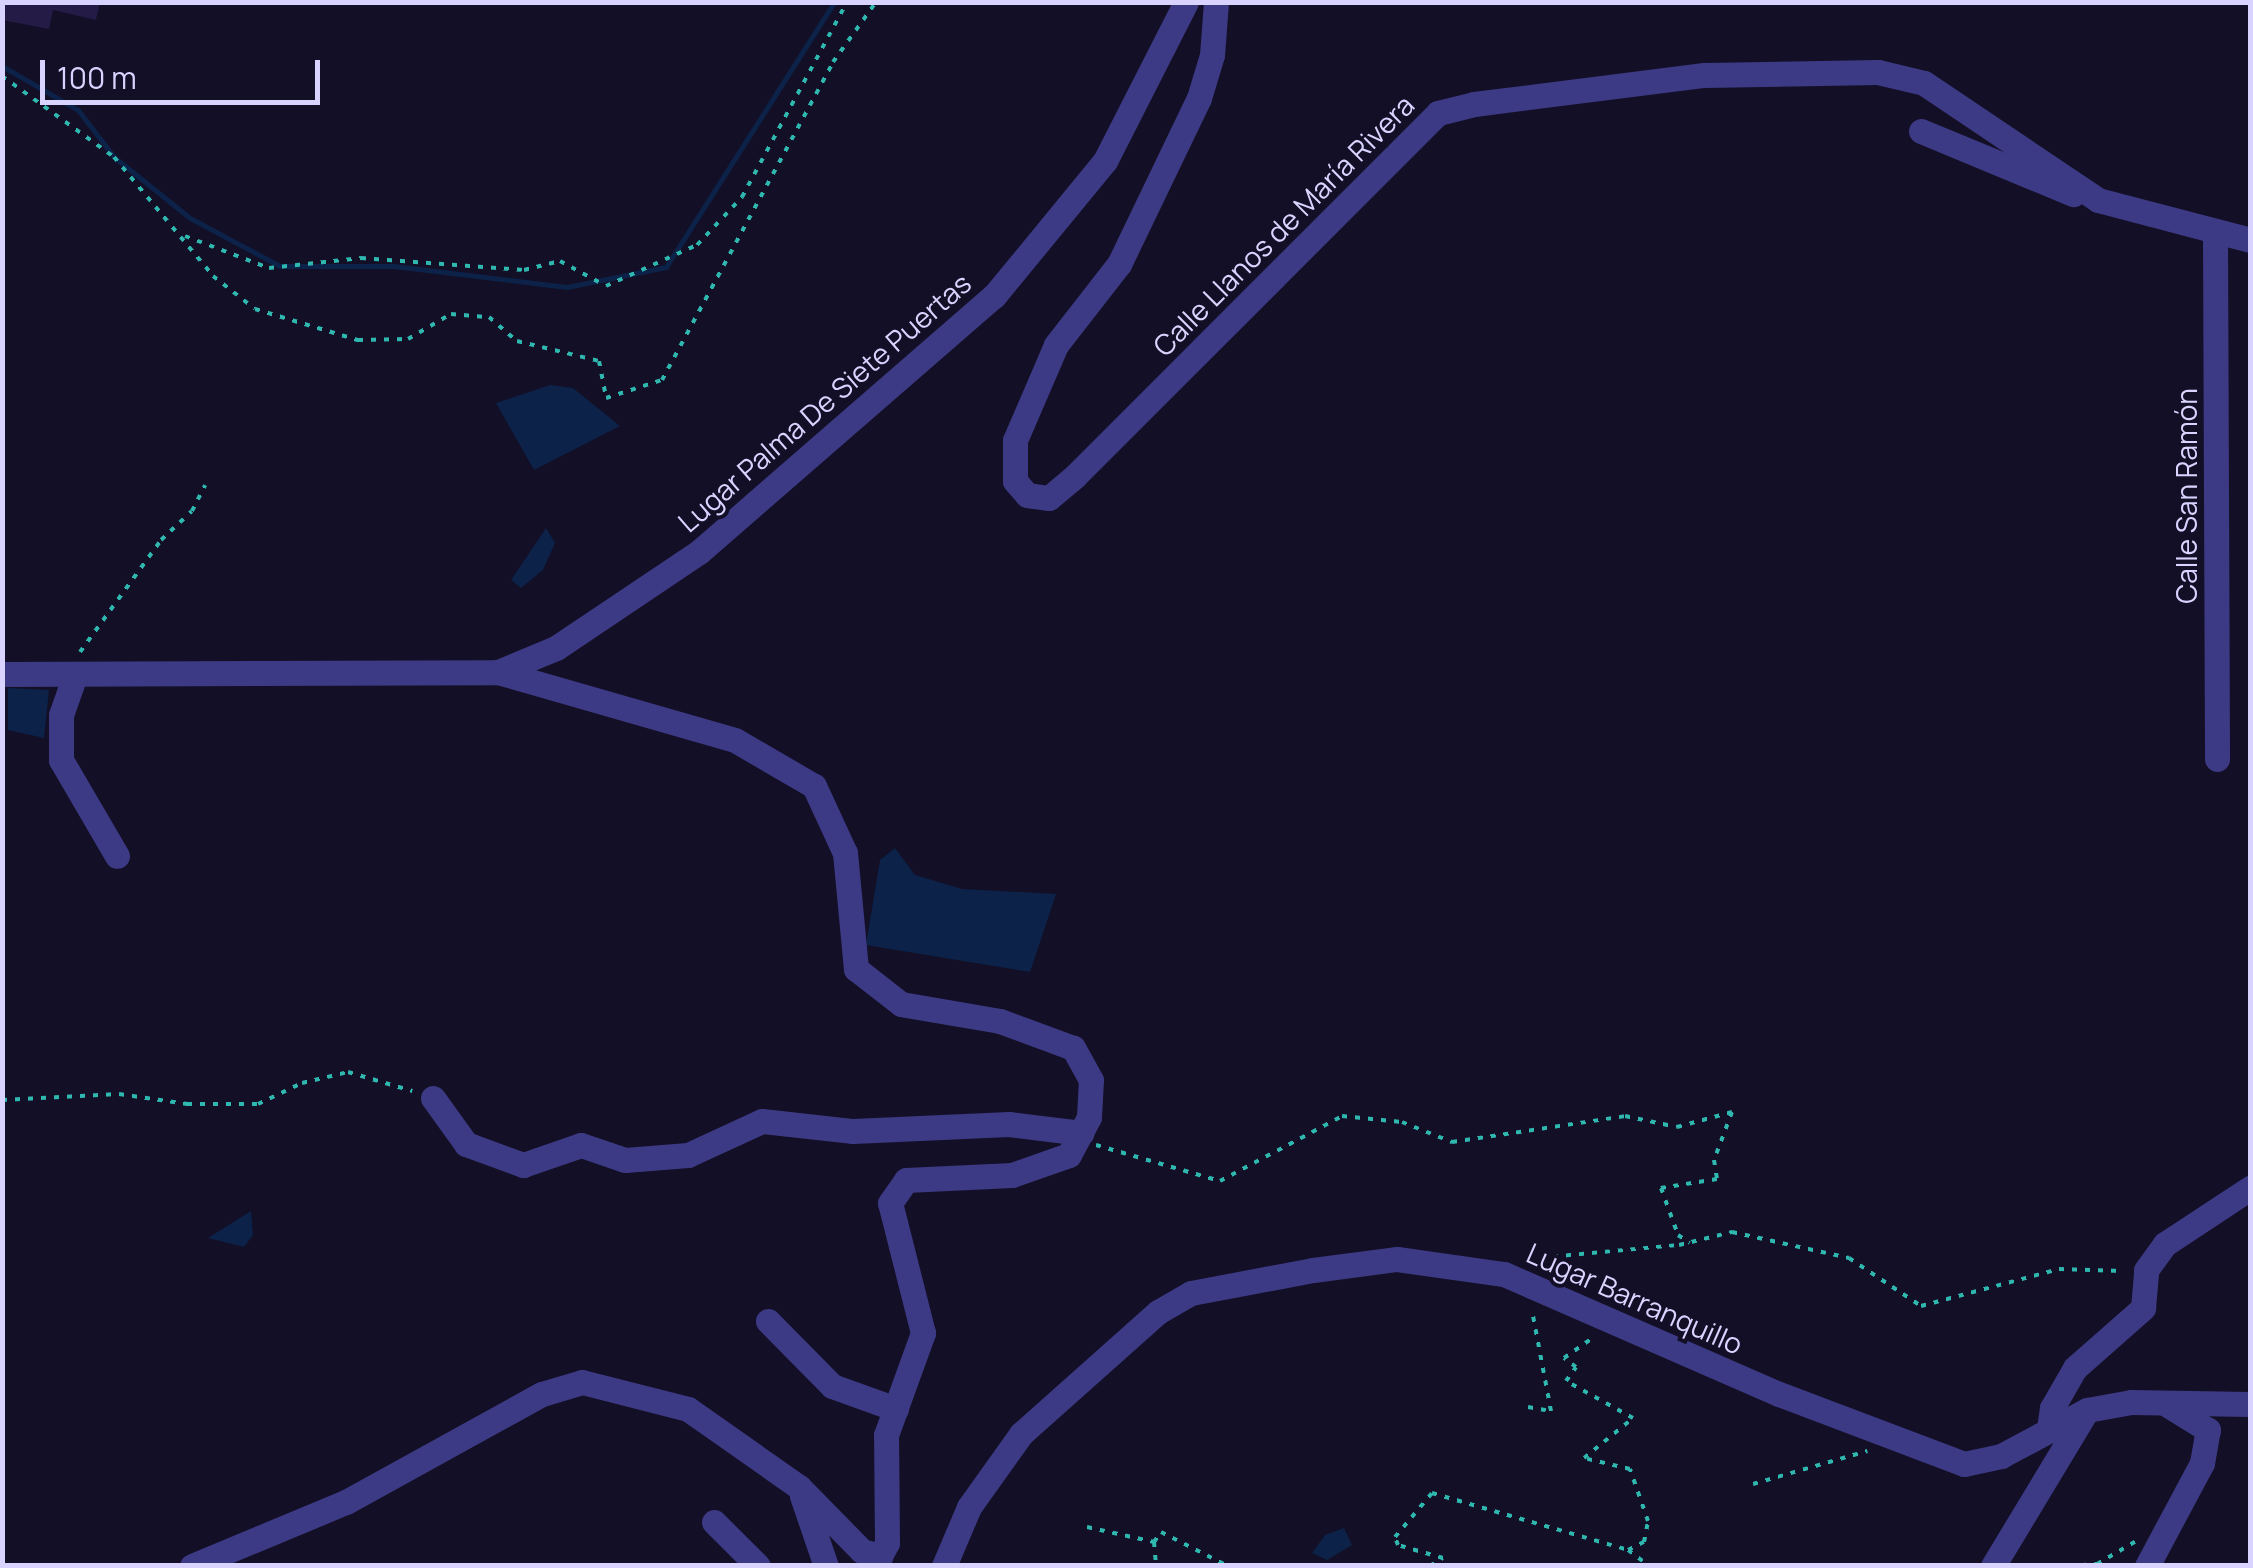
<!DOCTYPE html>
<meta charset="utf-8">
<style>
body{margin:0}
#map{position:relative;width:2253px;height:1568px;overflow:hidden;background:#130f26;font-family:Manrope,sans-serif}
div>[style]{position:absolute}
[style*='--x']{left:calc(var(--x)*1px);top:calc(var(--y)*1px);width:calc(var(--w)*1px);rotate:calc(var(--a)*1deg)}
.water>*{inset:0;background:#0c2248}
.stream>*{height:5px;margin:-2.5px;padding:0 2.5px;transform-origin:2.5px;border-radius:2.5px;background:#0c2248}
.building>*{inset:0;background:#241b47}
.path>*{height:4px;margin-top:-2px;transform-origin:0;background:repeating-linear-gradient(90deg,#2fb8b0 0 5px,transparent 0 13px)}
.minor>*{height:25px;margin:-12.5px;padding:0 12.5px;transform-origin:12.5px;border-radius:12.5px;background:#3d3a85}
span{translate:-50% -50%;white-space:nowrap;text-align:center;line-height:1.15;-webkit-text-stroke:8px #130f26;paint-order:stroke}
.street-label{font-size:28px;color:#d9d4ff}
.frame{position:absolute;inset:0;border:5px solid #d9d4ff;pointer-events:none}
.scale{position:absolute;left:40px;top:60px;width:280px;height:45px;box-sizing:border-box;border:5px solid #d9d4ff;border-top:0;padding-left:12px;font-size:30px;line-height:35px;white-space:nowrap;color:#d9d4ff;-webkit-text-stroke:8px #130f26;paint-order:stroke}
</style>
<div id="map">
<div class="water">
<div style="clip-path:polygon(550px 385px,573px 388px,620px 426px,534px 470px,496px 403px)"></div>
<div style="clip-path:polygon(546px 528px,555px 543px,543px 570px,521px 588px,511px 580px)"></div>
<div style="clip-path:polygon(8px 688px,49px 690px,44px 738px,8px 730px)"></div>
<div style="clip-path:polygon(895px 848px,915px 875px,962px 889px,1056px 894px,1030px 972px,866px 945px,880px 860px)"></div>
<div style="clip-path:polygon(251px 1211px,253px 1235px,244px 1247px,208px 1238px)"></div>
<div style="clip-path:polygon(1344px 1528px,1352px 1545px,1327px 1560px,1312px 1553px,1325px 1535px)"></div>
</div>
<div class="stream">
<div style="--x:2;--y:66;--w:88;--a:30.1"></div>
<div style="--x:78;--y:110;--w:59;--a:52.5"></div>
<div style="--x:114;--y:157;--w:97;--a:38.8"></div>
<div style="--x:190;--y:218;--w:102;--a:28.1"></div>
<div style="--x:280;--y:266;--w:114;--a:0"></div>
<div style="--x:394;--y:266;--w:174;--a:6.9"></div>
<div style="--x:567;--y:287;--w:101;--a:-11.4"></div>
<div style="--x:666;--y:267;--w:314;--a:-57.6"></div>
</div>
<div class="building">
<div style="clip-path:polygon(2px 2px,100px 2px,96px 20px,53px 10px,49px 29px,2px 20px)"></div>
</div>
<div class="path">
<div style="--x:2;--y:76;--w:138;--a:35.9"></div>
<div style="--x:114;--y:157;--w:155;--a:50.2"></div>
<div style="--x:213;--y:276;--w:53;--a:38.2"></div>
<div style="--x:255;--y:309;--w:108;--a:16.8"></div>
<div style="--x:358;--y:340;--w:50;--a:-1.1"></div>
<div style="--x:408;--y:339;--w:50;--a:-30.2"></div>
<div style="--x:451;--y:314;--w:38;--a:5"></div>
<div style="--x:489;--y:317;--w:37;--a:41"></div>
<div style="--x:517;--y:341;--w:84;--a:13.7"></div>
<div style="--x:599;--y:361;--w:38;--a:79"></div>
<div style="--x:606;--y:398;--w:59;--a:-17.8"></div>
<div style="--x:662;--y:380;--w:361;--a:-61.7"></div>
<div style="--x:833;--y:62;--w:74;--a:-54.4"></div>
<div style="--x:185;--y:236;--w:90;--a:20.9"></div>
<div style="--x:269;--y:268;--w:93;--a:-6.2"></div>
<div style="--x:361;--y:258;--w:163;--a:4.2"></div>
<div style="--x:524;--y:270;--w:37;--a:-14"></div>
<div style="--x:560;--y:261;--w:52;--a:28.5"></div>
<div style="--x:606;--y:286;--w:100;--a:-24.3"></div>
<div style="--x:697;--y:245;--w:66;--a:-46.8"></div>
<div style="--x:742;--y:197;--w:221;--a:-61.7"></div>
<div style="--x:80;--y:652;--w:138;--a:-54.1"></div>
<div style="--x:161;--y:540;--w:42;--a:-43.1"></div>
<div style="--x:192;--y:511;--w:29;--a:-63"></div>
<div style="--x:2;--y:1100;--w:117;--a:-2.9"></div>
<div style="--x:119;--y:1094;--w:69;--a:8.4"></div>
<div style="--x:187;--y:1104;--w:71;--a:0"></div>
<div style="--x:258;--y:1104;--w:49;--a:-25.5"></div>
<div style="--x:302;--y:1083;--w:47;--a:-13.4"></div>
<div style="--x:348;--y:1072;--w:67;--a:16.5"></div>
<div style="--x:1096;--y:1145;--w:129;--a:16.2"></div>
<div style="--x:1220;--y:1181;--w:138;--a:-28"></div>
<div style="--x:1342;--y:1116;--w:60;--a:5.7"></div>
<div style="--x:1402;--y:1122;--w:54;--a:21.8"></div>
<div style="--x:1452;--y:1142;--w:175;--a:-8.5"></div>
<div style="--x:1625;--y:1116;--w:53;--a:11.9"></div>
<div style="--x:1677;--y:1127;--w:57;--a:-15.3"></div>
<div style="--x:1732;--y:1112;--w:51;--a:110.6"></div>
<div style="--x:1714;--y:1160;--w:19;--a:81"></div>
<div style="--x:1717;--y:1179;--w:57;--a:170.9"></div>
<div style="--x:1661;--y:1188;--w:50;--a:70.1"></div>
<div style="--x:1678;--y:1235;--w:14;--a:34"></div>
<div style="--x:1527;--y:1259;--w:153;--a:-5.3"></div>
<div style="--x:1679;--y:1245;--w:55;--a:-13.8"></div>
<div style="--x:1732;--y:1232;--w:120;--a:12.5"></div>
<div style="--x:1849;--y:1258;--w:87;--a:33.7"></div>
<div style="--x:1921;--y:1306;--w:143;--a:-15"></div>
<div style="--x:2059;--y:1269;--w:63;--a:1.8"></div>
<div style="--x:1528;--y:1407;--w:23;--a:10"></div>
<div style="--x:1551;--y:1411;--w:103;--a:-100.7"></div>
<div style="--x:1753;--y:1484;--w:119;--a:-16.1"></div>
<div style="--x:1087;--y:1527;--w:69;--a:12.6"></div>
<div style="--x:1154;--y:1542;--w:24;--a:85"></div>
<div style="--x:1154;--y:1542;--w:12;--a:-55"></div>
<div style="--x:1161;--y:1532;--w:75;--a:26.9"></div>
<div style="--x:1628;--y:1550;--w:26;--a:37"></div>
<div style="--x:1430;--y:1566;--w:15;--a:-32"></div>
<div style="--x:1443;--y:1558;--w:47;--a:-163.9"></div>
<div style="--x:1398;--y:1545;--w:9;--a:-111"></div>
<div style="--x:1395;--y:1537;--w:57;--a:-49.9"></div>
<div style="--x:1432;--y:1493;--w:204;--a:16.2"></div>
<div style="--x:1628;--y:1550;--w:18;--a:-27"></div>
<div style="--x:1644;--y:1542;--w:21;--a:-79"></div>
<div style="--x:1648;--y:1521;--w:55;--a:-109.1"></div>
<div style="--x:1630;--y:1469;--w:47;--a:-166.6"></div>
<div style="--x:1584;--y:1458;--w:63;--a:-39.2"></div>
<div style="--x:1633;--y:1418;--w:77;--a:-151.1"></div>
<div style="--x:1566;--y:1381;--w:17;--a:-54"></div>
<div style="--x:1576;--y:1367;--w:15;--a:-143"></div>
<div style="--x:1564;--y:1358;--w:35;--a:-35"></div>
<div style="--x:2068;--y:1566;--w:29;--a:-4"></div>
<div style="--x:2097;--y:1564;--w:45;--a:-30.5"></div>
</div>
<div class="minor">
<div style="--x:1216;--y:2;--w:53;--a:94.3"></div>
<div style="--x:1212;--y:55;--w:45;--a:106.8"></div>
<div style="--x:1199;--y:98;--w:184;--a:115.7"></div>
<div style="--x:1119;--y:264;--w:103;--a:127.9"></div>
<div style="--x:1056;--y:345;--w:103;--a:113.3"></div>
<div style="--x:1015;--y:440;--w:41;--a:90"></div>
<div style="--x:1015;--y:481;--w:18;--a:49"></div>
<div style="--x:1027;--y:495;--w:22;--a:8"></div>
<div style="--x:1049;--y:498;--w:34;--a:-40"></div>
<div style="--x:1075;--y:476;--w:513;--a:-45"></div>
<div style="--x:1438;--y:113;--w:37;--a:-14"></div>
<div style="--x:1474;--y:104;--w:232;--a:-7.2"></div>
<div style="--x:1704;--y:75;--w:174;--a:-1"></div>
<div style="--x:1878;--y:72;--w:47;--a:13.4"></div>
<div style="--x:1924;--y:83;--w:210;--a:33.9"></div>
<div style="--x:2098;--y:200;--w:157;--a:14.7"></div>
<div style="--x:1921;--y:131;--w:165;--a:22.5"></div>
<div style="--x:2215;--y:232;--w:527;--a:89.78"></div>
<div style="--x:2;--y:674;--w:496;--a:-0.2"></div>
<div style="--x:498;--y:672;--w:63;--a:-22.5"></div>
<div style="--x:556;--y:648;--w:172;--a:-33.9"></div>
<div style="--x:699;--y:552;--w:391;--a:-41"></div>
<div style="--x:994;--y:296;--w:175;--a:-50.6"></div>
<div style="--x:1105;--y:161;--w:178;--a:-63"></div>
<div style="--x:75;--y:675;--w:42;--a:109.3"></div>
<div style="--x:61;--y:715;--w:45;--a:90"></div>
<div style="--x:61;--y:760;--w:111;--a:59.7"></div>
<div style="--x:433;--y:1098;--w:57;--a:54.3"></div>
<div style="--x:466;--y:1144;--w:61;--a:20.2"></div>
<div style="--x:523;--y:1165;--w:61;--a:-19"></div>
<div style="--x:581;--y:1145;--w:46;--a:18.8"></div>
<div style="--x:625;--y:1160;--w:63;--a:-4.5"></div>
<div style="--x:688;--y:1155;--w:81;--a:-24.7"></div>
<div style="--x:762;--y:1121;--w:92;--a:6.3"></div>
<div style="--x:853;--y:1131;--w:156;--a:-2.6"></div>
<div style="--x:1009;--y:1124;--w:73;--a:7.1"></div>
<div style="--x:768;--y:1321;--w:91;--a:45.4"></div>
<div style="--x:832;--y:1386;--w:68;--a:19.8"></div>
<div style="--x:2049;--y:1429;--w:21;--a:-82"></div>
<div style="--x:2052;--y:1408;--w:46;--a:-60.1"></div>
<div style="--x:2075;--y:1368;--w:91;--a:-41.4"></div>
<div style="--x:2143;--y:1308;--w:38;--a:-85"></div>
<div style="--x:2146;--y:1270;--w:32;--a:-54"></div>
<div style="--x:2165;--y:1244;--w:102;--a:-33.4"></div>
<div style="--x:802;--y:1496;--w:74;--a:71.1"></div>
<div style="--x:714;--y:1522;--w:62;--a:45"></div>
<div style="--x:192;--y:1566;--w:167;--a:-22.6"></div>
<div style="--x:346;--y:1502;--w:224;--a:-28.9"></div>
<div style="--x:542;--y:1394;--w:42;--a:-16.7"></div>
<div style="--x:582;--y:1382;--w:109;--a:14.3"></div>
<div style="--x:688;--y:1409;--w:136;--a:35.1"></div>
<div style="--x:799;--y:1487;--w:90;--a:45.5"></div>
<div style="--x:862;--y:1551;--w:19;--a:16"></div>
<div style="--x:880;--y:1556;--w:15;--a:-62"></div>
<div style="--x:887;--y:1543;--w:108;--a:-90.5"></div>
<div style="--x:886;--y:1435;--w:109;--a:-70.1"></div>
<div style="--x:923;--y:1333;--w:134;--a:-104.2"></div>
<div style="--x:890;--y:1203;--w:28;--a:-55"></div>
<div style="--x:906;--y:1180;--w:106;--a:-2.7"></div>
<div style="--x:1012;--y:1175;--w:60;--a:-19.3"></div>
<div style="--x:1069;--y:1155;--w:43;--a:-62.2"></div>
<div style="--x:1089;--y:1117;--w:37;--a:-87"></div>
<div style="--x:1091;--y:1080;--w:37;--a:-119"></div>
<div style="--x:1073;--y:1048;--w:78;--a:-159.7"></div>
<div style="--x:1000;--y:1021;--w:100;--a:-170.3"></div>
<div style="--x:901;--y:1004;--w:57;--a:-142.1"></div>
<div style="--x:856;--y:969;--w:117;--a:-95.4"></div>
<div style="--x:845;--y:853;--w:74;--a:-114.8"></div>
<div style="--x:814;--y:786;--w:91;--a:-149.8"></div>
<div style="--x:735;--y:740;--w:247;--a:-164"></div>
<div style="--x:944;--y:1566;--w:64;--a:-67"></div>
<div style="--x:969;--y:1507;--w:90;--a:-54.5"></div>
<div style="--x:1021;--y:1434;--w:183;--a:-41.7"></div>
<div style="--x:1158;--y:1312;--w:38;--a:-30"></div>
<div style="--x:1191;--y:1293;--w:124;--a:-10.7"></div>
<div style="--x:1313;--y:1270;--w:85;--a:-7.5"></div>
<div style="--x:1397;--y:1259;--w:108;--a:8"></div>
<div style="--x:1504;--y:1274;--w:300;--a:23.6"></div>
<div style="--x:1779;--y:1394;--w:198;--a:20.7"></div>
<div style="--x:1964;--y:1464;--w:38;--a:-12"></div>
<div style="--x:2001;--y:1456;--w:98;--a:-28.1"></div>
<div style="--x:2087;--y:1410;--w:45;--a:-10.3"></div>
<div style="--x:2131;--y:1402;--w:119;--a:1"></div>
<div style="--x:1993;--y:1566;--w:182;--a:-58.9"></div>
<div style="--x:2147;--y:1566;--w:117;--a:-61.9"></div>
<div style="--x:2202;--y:1463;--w:34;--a:-80"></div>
<div style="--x:2208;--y:1430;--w:49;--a:-148.2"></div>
</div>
<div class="street-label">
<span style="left:1283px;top:225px;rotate:-45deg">Calle Llanos de María Rivera</span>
<span style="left:824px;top:402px;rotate:-41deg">Lugar Palma De Siete Puertas</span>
<span style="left:2186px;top:496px;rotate:-90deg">Calle San Ramón</span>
<span style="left:1635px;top:1298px;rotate:24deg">Lugar Barranquillo</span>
</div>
<div class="frame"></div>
<div class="scale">100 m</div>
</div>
